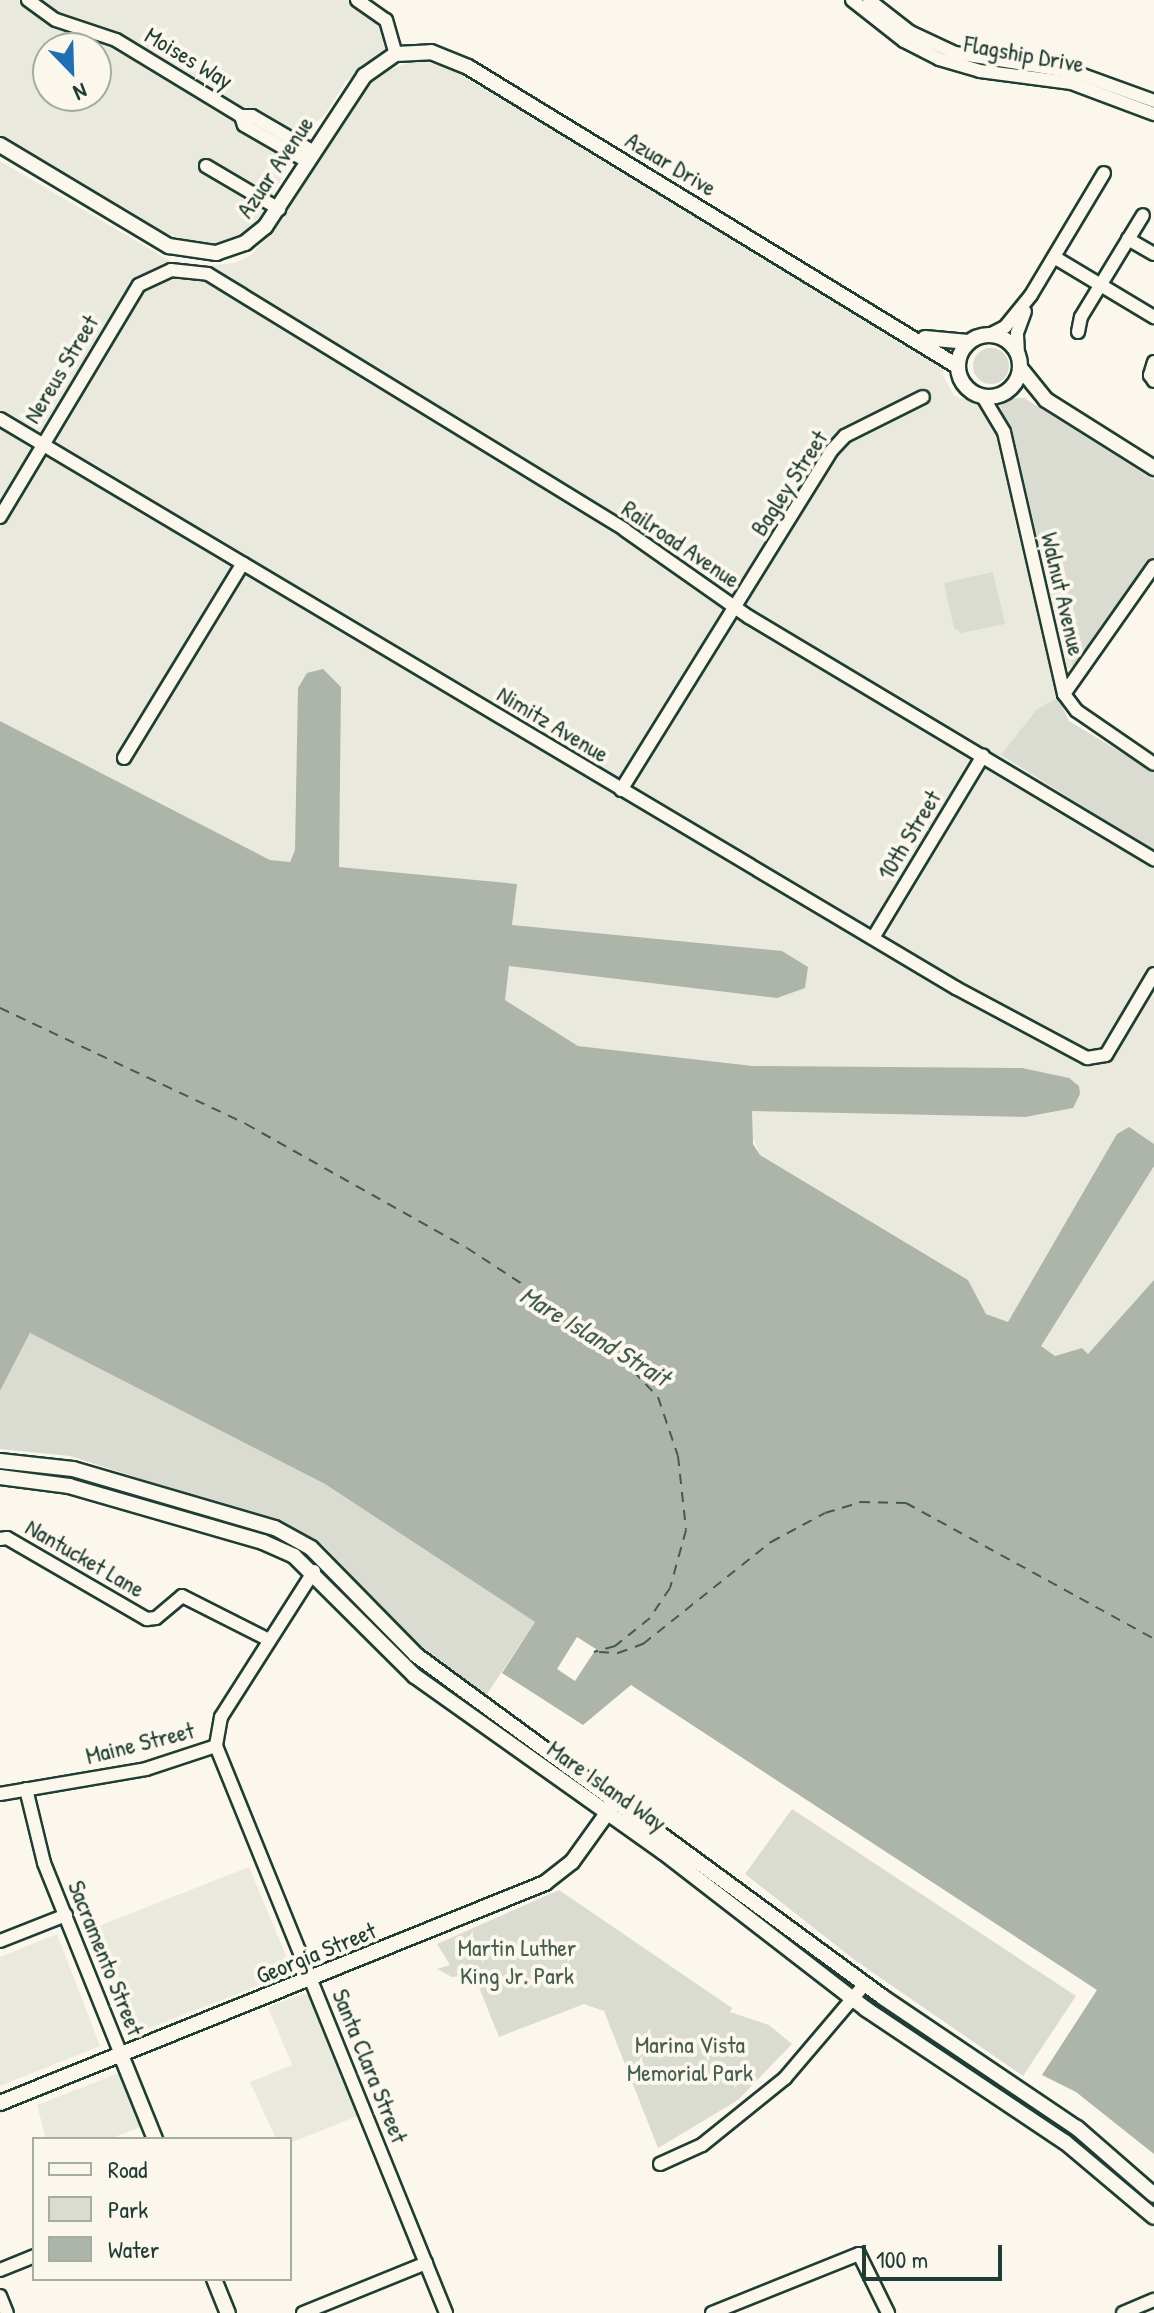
<!DOCTYPE html>
<style>
body{margin:0}
#map{position:relative;width:1154px;height:2313px;overflow:hidden;background:#fbf7ec;font-family:"Patrick Hand",sans-serif}
div>[style]{position:absolute}
[style*='--x']{left:calc(var(--x)*1px);top:calc(var(--y)*1px);width:calc(var(--w)*1px);rotate:calc(var(--a)*1deg)}
.built>*{inset:0;background:#eae9de}
.green>*{inset:0;background:#dbdcd1}
.round{border-radius:50%}
.water>*{inset:0;background:#adb4aa}
.pier>*{inset:0;background:#fbf7ec}
.ferry>*{height:2px;margin-top:-1px;transform-origin:0;background:repeating-linear-gradient(90deg,#425b52 0 10px,transparent 0 18px)}
.roads{filter:drop-shadow(2px 0 #1f3d34) drop-shadow(-2px 0 #1f3d34) drop-shadow(0 2px #1f3d34) drop-shadow(0 -2px #1f3d34)}
.minor>*{height:12px;margin:-6px;padding:0 6px;transform-origin:6px;border-radius:6px;background:#fbf7ec}
.major>*{height:14px;margin:-7px;padding:0 7px;transform-origin:7px;border-radius:7px;background:#fbf7ec}
.major>.ring{margin:-7px;padding:0;box-sizing:content-box;background:none;border:14px solid #fbf7ec;border-radius:50%}
span{translate:-50% -50%;white-space:nowrap;text-align:center;line-height:1.15;-webkit-text-stroke:8px #fbf7ec;paint-order:stroke}
.street-label{font-size:24px;color:#1f3d34}
.park-label{font-size:24px;color:#455d53}
.water-label{font-size:26px;color:#425b52;font-style:italic}
.legend{position:absolute;left:32px;top:2137px;width:260px;height:144px;box-sizing:border-box;background:#fbf7ec;border:2px solid #a3ada2;margin:0;padding:10px 14px;list-style:none;font-size:24px;color:#1f3d34}
.legend li{display:flex;align-items:center;gap:16px;height:40px}
.legend b{width:40px;border:2px solid #a3ada2}
.north{position:absolute;left:32px;top:32px;width:80px;height:80px;box-sizing:border-box;background:#fbf7ec;border:2px solid #a3ada2;border-radius:50%;rotate:157deg;font-size:22px;font-weight:700;line-height:32px;text-align:center;color:#1f3d34}
.north::after{content:'';display:block;margin:auto;width:28px;height:36px;background:#1f6fb2;clip-path:polygon(50% 0,100% 100%,50% 72%,0 100%)}
.scale{position:absolute;left:862px;top:2245px;width:140px;height:36px;box-sizing:border-box;border:4px solid #1f3d34;border-top:0;padding-left:10px;font-size:24px;line-height:28px;white-space:nowrap;color:#1f3d34;-webkit-text-stroke:6px #fbf7ec;paint-order:stroke}
</style>
<div id="map">
<div class="built">
<div style="clip-path:polygon(evenodd,0 0,350px 0,382px 22px,390px 53px,346px 81px,324px 116px,314px 123px,253px 228px,224px 243px,196px 243px,154px 230px,0 135px,0 0,48px 48px,96px 48px,96px 96px,48px 96px,48px 48px)"></div>
<div style="clip-path:polygon(416px 60px,446px 67px,535px 118px,544px 113px,947px 351px,943px 375px,954px 396px,985px 406px,1000px 403px,1073px 667px,1053px 673px,1058px 698px,1037px 709px,1001px 756px,1154px 851px,1154px 1283px,1088px 1354px,1082px 1348px,1055px 1356px,1008px 1323px,986px 1314px,968px 1280px,760px 1155px,751px 1134px,753px 1066px,578px 1046px,505px 1000px,508px 966px,518px 966px,512px 925px,516px 884px,339px 867px,336px 852px,295px 851px,290px 862px,270px 860px,0 721px,0 161px,172px 262px,193px 267px,234px 263px,250px 256px,273px 232px,362px 91px,381px 73px)"></div>
<div style="clip-path:polygon(249px 1867px,293px 1972px,131px 2035px,91px 1929px)"></div>
<div style="clip-path:polygon(57px 1934px,100px 2046px,0 2086px,0 1957px)"></div>
<div style="clip-path:polygon(302px 1994px,308px 1995px,358px 2116px,290px 2143px,276px 2139px,250px 2082px,292px 2065px,268px 2007px)"></div>
<div style="clip-path:polygon(119px 2073px,141px 2127px,109px 2139px,46px 2139px,37px 2105px)"></div>
</div>
<div class="green">
<div class="round" style="left:973px;top:348px;width:36px;height:36px"></div>
<div style="clip-path:polygon(1011px 398px,1024px 398px,1154px 480px,1154px 561px,1080px 665px,1073px 667px,1000px 403px)"></div>
<div style="clip-path:polygon(993px 572px,1005px 624px,961px 633px,954px 628px,944px 583px)"></div>
<div style="clip-path:polygon(1058px 698px,1069px 721px,1154px 772px,1154px 851px,1001px 755px,1037px 709px)"></div>
<div style="clip-path:polygon(30px 1333px,325px 1484px,535px 1622px,483px 1700px,408px 1637px,323px 1545px,298px 1530px,70px 1456px,0 1449px,0 1391px)"></div>
<div style="clip-path:polygon(792px 1809px,1076px 1996px,1023px 2076px,856px 1961px,745px 1874px)"></div>
<div style="clip-path:polygon(559px 1890px,732px 2008px,730px 2012px,769px 2025px,792px 2044px,738px 2100px,658px 2148px,604px 2011px,584px 2004px,499px 2037px,474px 1975px,452px 1977px,437px 1969px,450px 1965px,437px 1944px)"></div>
</div>
<div class="water">
<div style="clip-path:polygon(323px 669px,341px 687px,339px 867px,517px 884px,512px 925px,782px 951px,808px 967px,805px 988px,777px 998px,509px 966px,505px 1000px,578px 1046px,753px 1066px,1022px 1068px,1069px 1078px,1079px 1086px,1080px 1094px,1073px 1108px,1025px 1117px,752px 1111px,753px 1144px,760px 1155px,968px 1280px,986px 1314px,1008px 1322px,1117px 1134px,1129px 1127px,1154px 1144px,1154px 1166px,1041px 1346px,1055px 1356px,1082px 1348px,1088px 1354px,1154px 1280px,1154px 2154px,1076px 2092px,1042px 2075px,1097px 1990px,631px 1685px,583px 1725px,502px 1673px,535px 1622px,325px 1484px,30px 1333px,0 1391px,0 721px,270px 860px,290px 862px,295px 850px,298px 688px,307px 673px)"></div>
</div>
<div class="pier">
<div style="clip-path:polygon(577px 1637px,596px 1649px,575px 1681px,557px 1669px)"></div>
</div>
<div class="ferry">
<div style="--x:0;--y:1008;--w:272;--a:25.2"></div>
<div style="--x:246;--y:1124;--w:253;--a:29.3"></div>
<div style="--x:467;--y:1248;--w:154;--a:33.1"></div>
<div style="--x:596;--y:1332;--w:90;--a:46.4"></div>
<div style="--x:658;--y:1397;--w:62;--a:71.3"></div>
<div style="--x:678;--y:1456;--w:74;--a:83.8"></div>
<div style="--x:686;--y:1530;--w:60;--a:105.4"></div>
<div style="--x:670;--y:1588;--w:36;--a:124"></div>
<div style="--x:650;--y:1618;--w:45;--a:141.3"></div>
<div style="--x:615;--y:1646;--w:22;--a:164"></div>
<div style="--x:599;--y:1652;--w:19;--a:3"></div>
<div style="--x:618;--y:1653;--w:27;--a:-20"></div>
<div style="--x:643;--y:1644;--w:164;--a:-38.6"></div>
<div style="--x:771;--y:1542;--w:61;--a:-28.2"></div>
<div style="--x:825;--y:1513;--w:37;--a:-17"></div>
<div style="--x:860;--y:1502;--w:46;--a:1.2"></div>
<div style="--x:906;--y:1503;--w:283;--a:28.7"></div>
</div>
<div class="roads">
<div class="minor">
<div style="--x:28;--y:0;--w:34;--a:36"></div>
<div style="--x:56;--y:20;--w:63;--a:18.4"></div>
<div style="--x:116;--y:40;--w:146;--a:31.3"></div>
<div style="--x:241;--y:116;--w:11;--a:0"></div>
<div style="--x:252;--y:116;--w:72;--a:30.1"></div>
<div style="--x:357;--y:0;--w:35;--a:35"></div>
<div style="--x:386;--y:20;--w:35;--a:74"></div>
<div style="--x:852;--y:0;--w:66;--a:38.3"></div>
<div style="--x:904;--y:41;--w:39;--a:27"></div>
<div style="--x:939;--y:59;--w:43;--a:16.3"></div>
<div style="--x:980;--y:71;--w:92;--a:7.5"></div>
<div style="--x:1071;--y:83;--w:89;--a:20.5"></div>
<div style="--x:869;--y:0;--w:52;--a:38"></div>
<div style="--x:910;--y:32;--w:50;--a:25"></div>
<div style="--x:955;--y:53;--w:121;--a:9.1"></div>
<div style="--x:1074;--y:72;--w:85;--a:19.9"></div>
<div style="--x:241;--y:116;--w:9;--a:72"></div>
<div style="--x:244;--y:125;--w:74;--a:30"></div>
<div style="--x:206;--y:166;--w:85;--a:30.5"></div>
<div style="--x:1128;--y:239;--w:30;--a:30"></div>
<div style="--x:1054;--y:257;--w:117;--a:31"></div>
<div style="--x:1078;--y:332;--w:15;--a:-79"></div>
<div style="--x:1081;--y:317;--w:119;--a:-58.7"></div>
<div style="--x:991;--y:334;--w:16;--a:-27"></div>
<div style="--x:1005;--y:327;--w:41;--a:-50.9"></div>
<div style="--x:1031;--y:295;--w:142;--a:-59.1"></div>
<div style="--x:1018;--y:354;--w:21;--a:-93"></div>
<div style="--x:1017;--y:333;--w:23;--a:-70"></div>
<div style="--x:1154;--y:362;--w:14;--a:107"></div>
<div style="--x:1150;--y:375;--w:7;--a:56"></div>
<div style="--x:983;--y:397;--w:41;--a:59"></div>
<div style="--x:1004;--y:432;--w:269;--a:77.1"></div>
<div style="--x:1064;--y:694;--w:21;--a:53"></div>
<div style="--x:1077;--y:711;--w:93;--a:34.5"></div>
<div style="--x:0;--y:419;--w:1113;--a:30.76"></div>
<div style="--x:956;--y:988;--w:149;--a:28.1"></div>
<div style="--x:1087;--y:1058;--w:19;--a:-9"></div>
<div style="--x:1106;--y:1055;--w:94;--a:-59.3"></div>
<div style="--x:0;--y:517;--w:270;--a:-59.1"></div>
<div style="--x:139;--y:285;--w:35;--a:-25"></div>
<div style="--x:171;--y:270;--w:37;--a:6"></div>
<div style="--x:208;--y:274;--w:489;--a:31.5"></div>
<div style="--x:625;--y:530;--w:151;--a:35.1"></div>
<div style="--x:749;--y:617;--w:472;--a:30.9"></div>
<div style="--x:1064;--y:694;--w:156;--a:-54.9"></div>
<div style="--x:124;--y:758;--w:228;--a:-58.6"></div>
<div style="--x:621;--y:790;--w:400;--a:-58.2"></div>
<div style="--x:832;--y:450;--w:19;--a:-47"></div>
<div style="--x:845;--y:436;--w:87;--a:-26.6"></div>
<div style="--x:873;--y:938;--w:213;--a:-58.9"></div>
<div style="--x:0;--y:1539;--w:7;--a:-8"></div>
<div style="--x:7;--y:1538;--w:162;--a:30.1"></div>
<div style="--x:147;--y:1619;--w:9;--a:-6"></div>
<div style="--x:156;--y:1618;--w:34;--a:-40"></div>
<div style="--x:182;--y:1596;--w:97;--a:26.8"></div>
<div style="--x:314;--y:1571;--w:173;--a:122.5"></div>
<div style="--x:221;--y:1717;--w:29;--a:100"></div>
<div style="--x:216;--y:1746;--w:612;--a:67.92"></div>
<div style="--x:26;--y:1789;--w:76;--a:76.3"></div>
<div style="--x:44;--y:1863;--w:207;--a:68.1"></div>
<div style="--x:0;--y:1794;--w:148;--a:-9.7"></div>
<div style="--x:146;--y:1769;--w:74;--a:-18.2"></div>
<div style="--x:0;--y:1941;--w:71;--a:-21.5"></div>
<div style="--x:660;--y:2164;--w:46;--a:-24.3"></div>
<div style="--x:702;--y:2145;--w:107;--a:-38.9"></div>
<div style="--x:785;--y:2078;--w:123;--a:-49.6"></div>
<div style="--x:0;--y:2270;--w:37;--a:-22"></div>
<div style="--x:0;--y:2296;--w:18;--a:68"></div>
<div style="--x:303;--y:2313;--w:133;--a:-22.1"></div>
<div style="--x:712;--y:2313;--w:158;--a:-21.9"></div>
<div style="--x:859;--y:2254;--w:66;--a:63.8"></div>
<div style="--x:1123;--y:2313;--w:34;--a:-23"></div>
</div>
<div class="major">
<div style="--x:0;--y:145;--w:197;--a:30.9"></div>
<div style="--x:169;--y:246;--w:48;--a:8.5"></div>
<div style="--x:216;--y:253;--w:31;--a:-19"></div>
<div style="--x:245;--y:243;--w:26;--a:-39"></div>
<div style="--x:265;--y:227;--w:181;--a:-56.7"></div>
<div style="--x:364;--y:76;--w:39;--a:-35"></div>
<div style="--x:396;--y:54;--w:35;--a:-3"></div>
<div style="--x:431;--y:52;--w:40;--a:22"></div>
<div style="--x:468;--y:67;--w:573;--a:31.44"></div>
<div class="ring" style="left:958px;top:335px;width:48px;height:48px"></div>
<div style="--x:925;--y:338;--w:43;--a:5.3"></div>
<div style="--x:1021;--y:369;--w:40;--a:51"></div>
<div style="--x:1046;--y:400;--w:128;--a:32.2"></div>
<div style="--x:0;--y:1461;--w:73;--a:6.3"></div>
<div style="--x:73;--y:1469;--w:210;--a:16.3"></div>
<div style="--x:275;--y:1528;--w:41;--a:29.1"></div>
<div style="--x:311;--y:1548;--w:150;--a:45.5"></div>
<div style="--x:416;--y:1655;--w:580;--a:36.24"></div>
<div style="--x:884;--y:1998;--w:233;--a:34"></div>
<div style="--x:1077;--y:2128;--w:102;--a:41"></div>
<div style="--x:0;--y:1477;--w:70;--a:7.4"></div>
<div style="--x:69;--y:1486;--w:202;--a:16.1"></div>
<div style="--x:263;--y:1542;--w:34;--a:24"></div>
<div style="--x:294;--y:1556;--w:170;--a:44.8"></div>
<div style="--x:415;--y:1676;--w:304;--a:35.4"></div>
<div style="--x:663;--y:1852;--w:257;--a:37.7"></div>
<div style="--x:866;--y:2009;--w:239;--a:33.8"></div>
<div style="--x:1065;--y:2142;--w:116;--a:40.1"></div>
<div style="--x:121;--y:2055;--w:91;--a:68"></div>
<div style="--x:0;--y:2103;--w:588;--a:-21.98"></div>
<div style="--x:545;--y:1883;--w:34;--a:-38"></div>
<div style="--x:572;--y:1862;--w:70;--a:-54.3"></div>
<div style="--x:214;--y:2279;--w:37;--a:68"></div>
</div>
</div>
<div class="street-label">
<span style="left:1024px;top:54px;rotate:10deg">Flagship Drive</span>
<span style="left:189px;top:58px;rotate:31deg">Moises Way</span>
<span style="left:671px;top:164px;rotate:31deg">Azuar Drive</span>
<span style="left:275px;top:167px;rotate:-56deg">Azuar Avenue</span>
<span style="left:61px;top:369px;rotate:-59deg">Nereus Street</span>
<span style="left:789px;top:483px;rotate:-57deg">Bagley Street</span>
<span style="left:681px;top:544px;rotate:34deg">Railroad Avenue</span>
<span style="left:1063px;top:594px;rotate:77deg">Walnut Avenue</span>
<span style="left:553px;top:724px;rotate:31deg">Nimitz Avenue</span>
<span style="left:909px;top:835px;rotate:-59deg">10th Street</span>
<span style="left:85px;top:1558px;rotate:30deg">Nantucket Lane</span>
<span style="left:140px;top:1743px;rotate:-14deg">Maine Street</span>
<span style="left:607px;top:1786px;rotate:35deg">Mare Island Way</span>
<span style="left:316px;top:1953px;rotate:-22deg">Georgia Street</span>
<span style="left:106px;top:1958px;rotate:68deg">Sacramento Street</span>
<span style="left:370px;top:2066px;rotate:68deg">Santa Clara Street</span>
</div>
<div class="park-label">
<span style="left:517px;top:1962px">Martin Luther<br>King Jr. Park</span>
<span style="left:690px;top:2059px">Marina Vista<br>Memorial Park</span>
</div>
<div class="water-label">
<span style="left:595px;top:1336px;rotate:31deg">Mare Island Strait</span>
</div>
<ul class="legend">
<li><b style="height:10px;background:#fbf7ec"></b>Road</li>
<li><b style="height:22px;background:#dbdcd1"></b>Park</li>
<li><b style="height:22px;background:#adb4aa"></b>Water</li>
</ul>
<div class="north">N</div>
<div class="scale">100 m</div>
</div>
